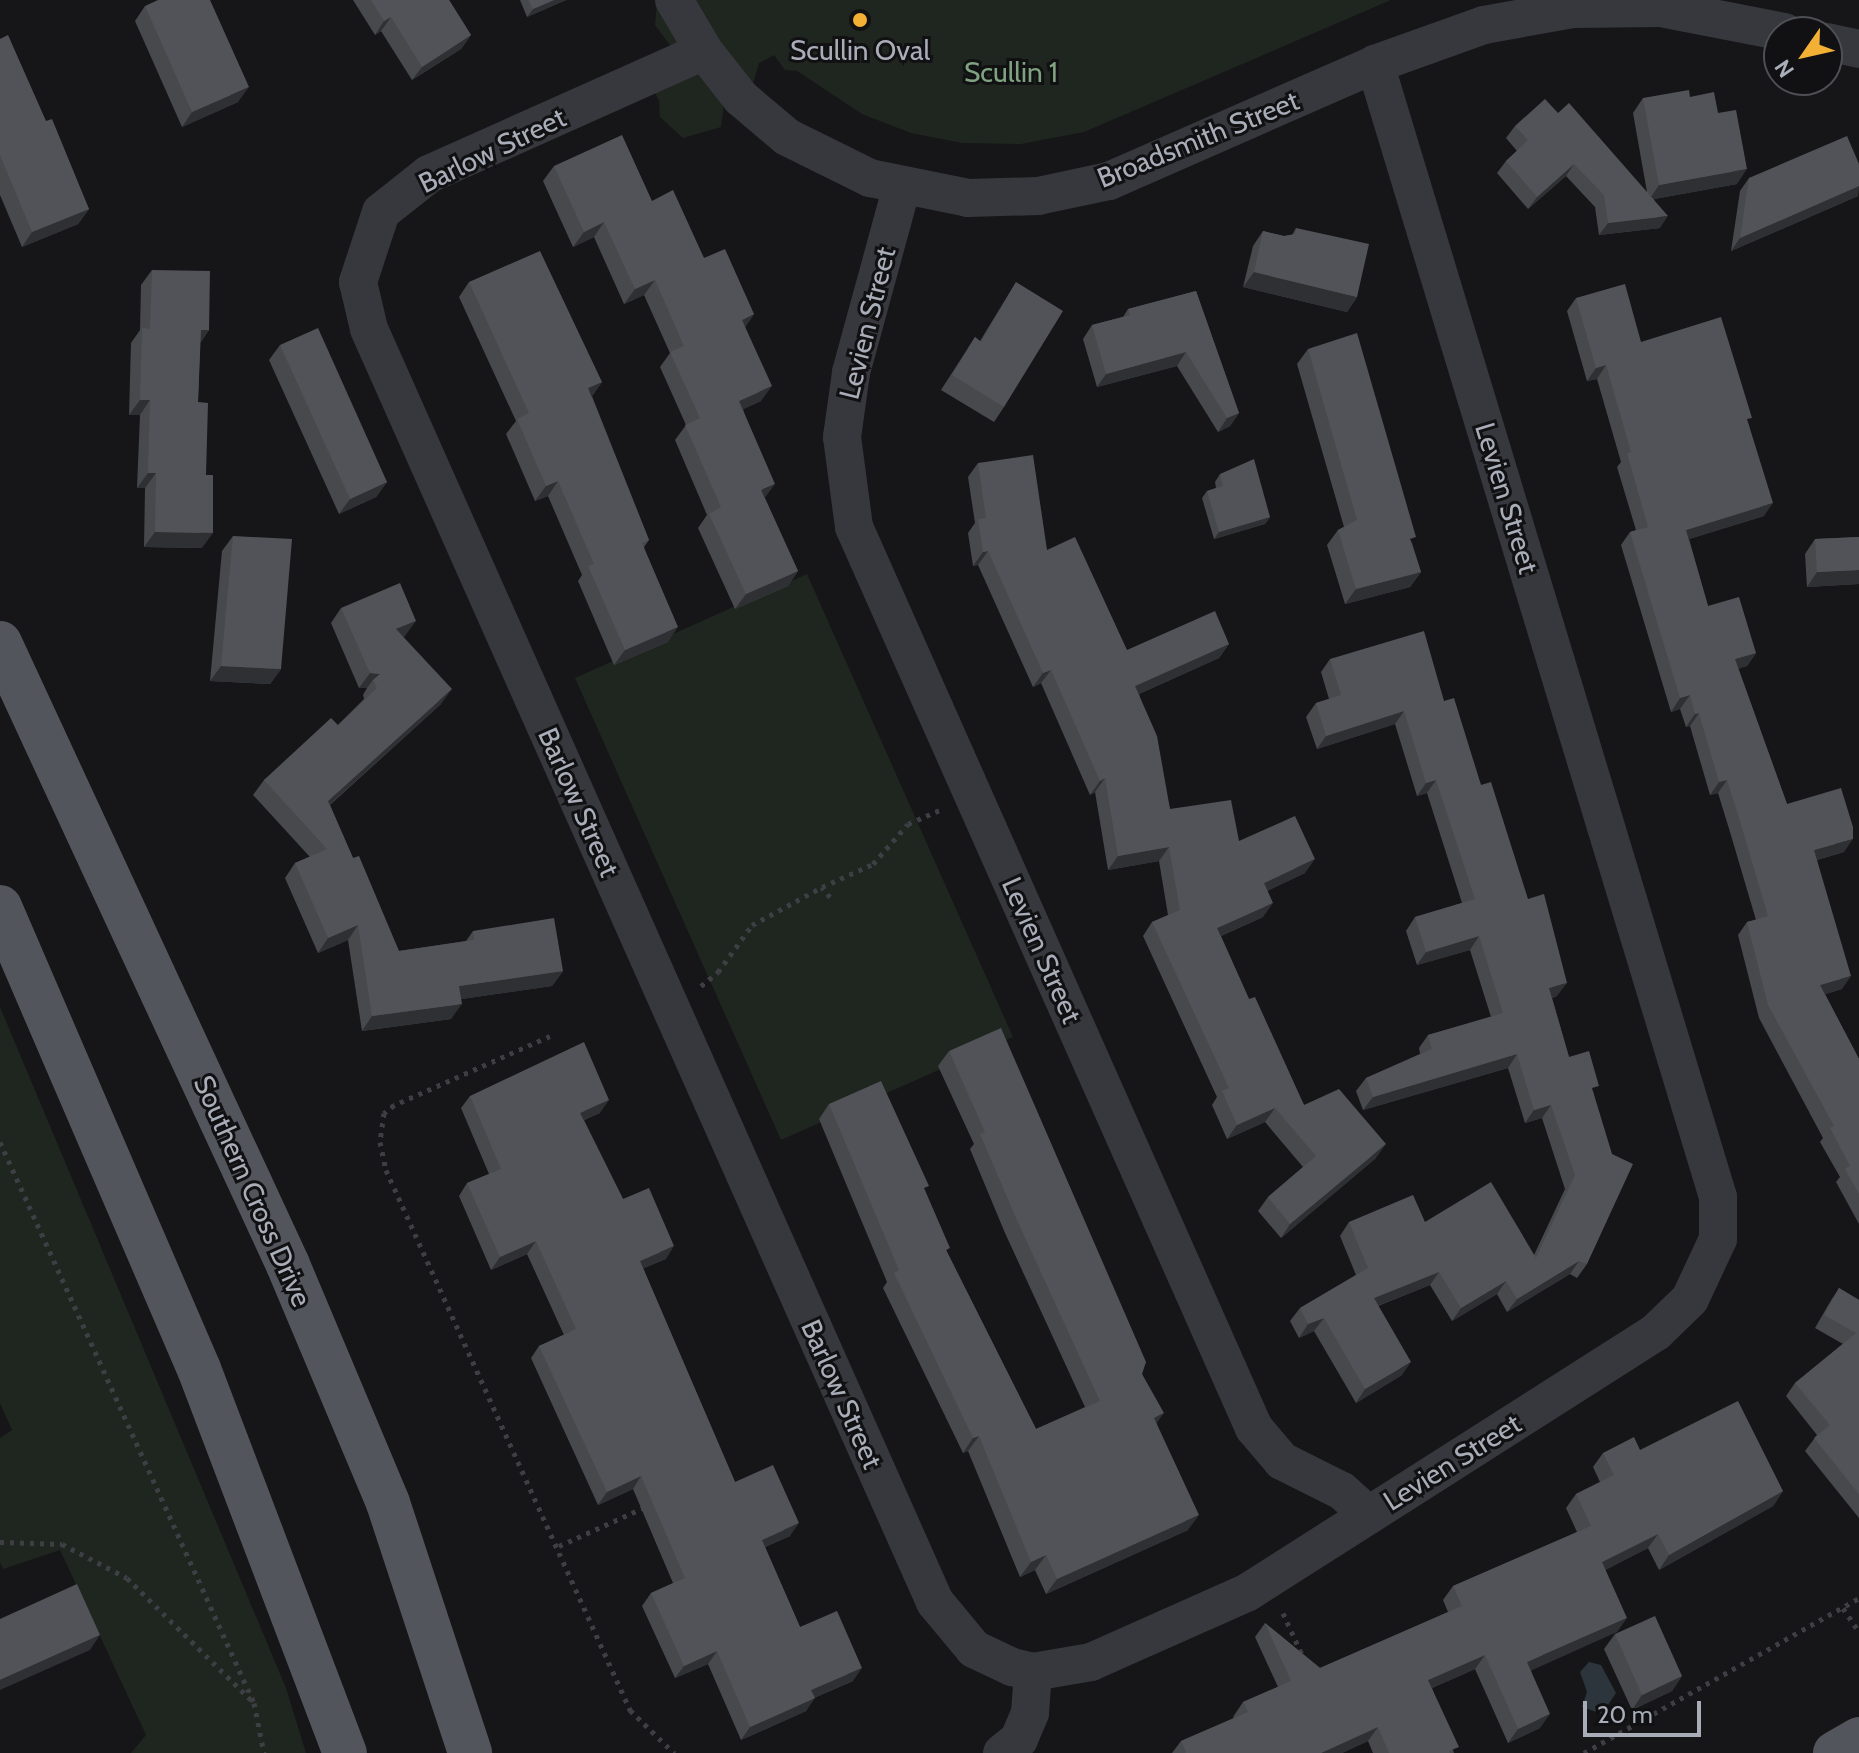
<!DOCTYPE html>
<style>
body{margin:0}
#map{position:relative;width:1859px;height:1753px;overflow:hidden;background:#161618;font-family:Cabin,sans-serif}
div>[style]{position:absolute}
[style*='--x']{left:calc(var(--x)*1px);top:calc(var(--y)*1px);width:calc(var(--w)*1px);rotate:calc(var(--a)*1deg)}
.green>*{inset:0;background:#1e261f}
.water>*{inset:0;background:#2c353c}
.path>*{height:5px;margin-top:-2.5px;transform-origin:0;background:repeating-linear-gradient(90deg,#3d3f44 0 4px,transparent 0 10px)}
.minor>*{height:38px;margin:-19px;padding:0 19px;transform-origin:19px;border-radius:19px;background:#37383d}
.major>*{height:44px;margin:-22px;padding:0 22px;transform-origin:22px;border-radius:22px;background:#53555c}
.wall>*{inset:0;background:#47494d}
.shaded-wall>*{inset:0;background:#2f3033}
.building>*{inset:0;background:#525359}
.dots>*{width:22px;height:22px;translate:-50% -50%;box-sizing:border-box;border:4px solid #111113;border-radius:50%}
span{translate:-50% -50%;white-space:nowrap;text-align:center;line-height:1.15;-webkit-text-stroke:6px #111113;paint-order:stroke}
.poi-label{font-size:28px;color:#a8adb8}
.park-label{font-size:28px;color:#7fa381}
.street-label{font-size:28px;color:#a8adb8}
.north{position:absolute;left:1763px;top:16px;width:80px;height:80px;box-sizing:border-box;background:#111113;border:2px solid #4d4f55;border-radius:50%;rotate:236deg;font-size:22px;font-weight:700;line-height:32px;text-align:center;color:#a8adb8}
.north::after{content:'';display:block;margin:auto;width:28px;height:36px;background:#f2b134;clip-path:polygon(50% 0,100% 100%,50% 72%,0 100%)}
.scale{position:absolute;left:1583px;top:1701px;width:118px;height:36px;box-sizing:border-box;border:4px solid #a8adb8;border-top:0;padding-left:10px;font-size:24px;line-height:28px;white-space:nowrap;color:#a8adb8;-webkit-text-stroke:6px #111113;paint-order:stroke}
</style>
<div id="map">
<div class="green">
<div style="clip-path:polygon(657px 0,1391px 0,1084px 132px,1021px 144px,962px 143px,911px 133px,862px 114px,797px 71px,785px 70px,774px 55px,759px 63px,752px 87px,726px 89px,721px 127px,683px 138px,660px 117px,659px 101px,649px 79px,672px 48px,655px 25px)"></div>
<div style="clip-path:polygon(807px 574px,1013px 1037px,781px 1140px,575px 678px)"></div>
<div style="clip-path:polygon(0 1007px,286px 1688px,306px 1753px,131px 1753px,146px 1735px,60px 1550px,3px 1569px,0 1562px,0 1438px,12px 1430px,0 1403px)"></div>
</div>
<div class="water">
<div style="clip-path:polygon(1589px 1662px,1601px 1665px,1616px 1693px,1602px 1714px,1582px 1707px,1587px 1692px,1580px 1672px)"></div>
</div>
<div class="path">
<div style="--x:830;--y:897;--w:13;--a:-129"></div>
<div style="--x:822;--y:887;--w:56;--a:-24.3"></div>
<div style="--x:873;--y:864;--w:53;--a:-48.8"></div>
<div style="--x:908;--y:824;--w:34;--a:-24"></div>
<div style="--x:701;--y:986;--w:22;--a:-39"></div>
<div style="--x:718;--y:972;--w:58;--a:-54.1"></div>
<div style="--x:752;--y:925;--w:80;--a:-28.5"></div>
<div style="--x:550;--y:1036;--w:171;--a:156.1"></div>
<div style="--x:394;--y:1105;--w:13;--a:141"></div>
<div style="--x:384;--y:1113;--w:29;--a:98"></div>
<div style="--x:380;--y:1142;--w:29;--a:78"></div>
<div style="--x:386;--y:1170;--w:593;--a:65.68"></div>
<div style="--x:630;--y:1710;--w:62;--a:44.3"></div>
<div style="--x:0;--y:1142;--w:616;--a:65.64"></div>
<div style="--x:254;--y:1703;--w:51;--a:78.7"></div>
<div style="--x:0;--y:1542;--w:62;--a:1.8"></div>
<div style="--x:62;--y:1544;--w:73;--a:27.6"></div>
<div style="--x:127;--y:1578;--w:174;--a:44.5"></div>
<div style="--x:559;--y:1546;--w:94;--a:-24.4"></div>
<div style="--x:1843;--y:1608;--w:29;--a:56"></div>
<div style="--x:1283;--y:1613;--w:51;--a:65.5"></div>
<div style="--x:1584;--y:1753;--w:316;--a:-29.4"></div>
</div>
<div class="minor">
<div style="--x:674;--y:0;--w:59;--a:59.5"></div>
<div style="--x:704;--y:51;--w:60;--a:51.8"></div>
<div style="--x:741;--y:98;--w:60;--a:40.3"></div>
<div style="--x:787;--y:137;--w:93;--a:26.3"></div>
<div style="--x:870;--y:178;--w:100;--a:11.5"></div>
<div style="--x:968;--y:198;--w:70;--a:-1.6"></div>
<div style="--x:1038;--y:196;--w:73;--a:-11.9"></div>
<div style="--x:1109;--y:181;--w:291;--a:-23.7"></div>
<div style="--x:1375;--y:64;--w:116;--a:-19.7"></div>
<div style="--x:1484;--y:25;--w:90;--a:-10.2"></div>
<div style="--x:1573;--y:9;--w:88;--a:-0.7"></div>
<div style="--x:1661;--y:8;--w:126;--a:11"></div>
<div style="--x:1827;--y:42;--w:33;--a:12"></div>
<div style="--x:704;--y:51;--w:301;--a:155.9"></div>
<div style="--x:429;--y:174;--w:61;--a:141.6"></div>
<div style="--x:381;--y:212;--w:74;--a:108.2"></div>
<div style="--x:358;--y:282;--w:48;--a:76.8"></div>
<div style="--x:369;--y:329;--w:1393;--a:66.03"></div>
<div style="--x:935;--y:1602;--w:61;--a:50.3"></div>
<div style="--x:974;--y:1649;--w:42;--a:25.3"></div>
<div style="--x:1012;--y:1667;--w:22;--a:13"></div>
<div style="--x:1033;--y:1672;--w:59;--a:-9.8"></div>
<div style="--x:1091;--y:1662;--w:172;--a:-24"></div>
<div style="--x:1248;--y:1592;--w:143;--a:-32.5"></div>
<div style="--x:902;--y:186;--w:194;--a:105.3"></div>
<div style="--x:851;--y:373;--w:65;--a:98"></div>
<div style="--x:842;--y:437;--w:91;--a:82.4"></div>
<div style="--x:854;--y:527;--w:986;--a:66.06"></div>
<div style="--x:1254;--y:1428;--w:43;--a:49.7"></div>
<div style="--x:1282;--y:1461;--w:67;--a:26.6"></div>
<div style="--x:1342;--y:1491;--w:36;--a:42"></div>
<div style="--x:1369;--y:1515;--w:340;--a:-32.5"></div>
<div style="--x:1656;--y:1332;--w:47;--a:-44.1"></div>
<div style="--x:1690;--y:1299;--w:66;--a:-65"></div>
<div style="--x:1718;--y:1239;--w:42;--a:-90"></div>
<div style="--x:1718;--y:1197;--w:1184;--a:-106.84"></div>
<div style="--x:1002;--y:1753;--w:22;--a:-39"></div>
<div style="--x:1019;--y:1739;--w:28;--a:-67"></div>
<div style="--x:1030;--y:1713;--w:41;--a:-85.8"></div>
</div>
<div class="major">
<div style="--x:0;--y:643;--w:685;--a:65.15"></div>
<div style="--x:288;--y:1265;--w:258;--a:67.2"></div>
<div style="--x:388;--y:1503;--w:263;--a:71.8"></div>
<div style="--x:0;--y:907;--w:503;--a:66.7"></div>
<div style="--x:199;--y:1369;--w:411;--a:69.2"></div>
<div style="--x:1835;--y:1753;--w:28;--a:-30"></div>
</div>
<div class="wall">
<div style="clip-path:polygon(353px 0,449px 0,471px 35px,461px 49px,412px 80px,381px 31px,375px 35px)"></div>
<div style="clip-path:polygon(520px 0,566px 0,527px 17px)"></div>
<div style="clip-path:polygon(145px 6px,238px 102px,182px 127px,135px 21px)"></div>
<div style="clip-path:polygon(0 39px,46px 121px,89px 209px,78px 224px,22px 247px,0 195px)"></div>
<div style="clip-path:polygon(1690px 97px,1718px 113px,1737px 184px,1654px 199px,1660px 228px,1599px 235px,1595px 207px,1566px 176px,1528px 209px,1497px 173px,1506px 161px,1517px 151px,1506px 138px,1515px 126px,1647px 192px,1633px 113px,1643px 98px)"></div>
<div style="clip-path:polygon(1859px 164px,1858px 196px,1731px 251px,1740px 191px,1749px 178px)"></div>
<div style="clip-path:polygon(554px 166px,652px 201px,754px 314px,745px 327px,761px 401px,743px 409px,765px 498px,798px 571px,788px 586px,735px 609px,698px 528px,707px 515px,675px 440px,686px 425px,660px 367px,670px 353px,644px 295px,624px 304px,594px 237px,573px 247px,543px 181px)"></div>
<div style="clip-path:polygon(1296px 228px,1357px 297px,1347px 312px,1243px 287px,1253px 246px,1263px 231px,1284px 236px,1292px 235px)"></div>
<div style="clip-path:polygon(152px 270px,209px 330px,200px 343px,198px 402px,202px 548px,144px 547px,145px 488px,137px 488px,140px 415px,129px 415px,131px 343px,140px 330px,141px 285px)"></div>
<div style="clip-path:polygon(469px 282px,602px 382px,592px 396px,649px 540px,644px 547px,668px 642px,614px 665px,578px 581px,582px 575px,548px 496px,535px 501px,506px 434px,516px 421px,459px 297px)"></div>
<div style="clip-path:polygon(1016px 282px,1004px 407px,994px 422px,941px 390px,975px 337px,980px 341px)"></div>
<div style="clip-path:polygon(1196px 291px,1239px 413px,1230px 426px,1218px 432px,1177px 366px,1097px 387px,1083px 339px,1092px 325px,1123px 317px,1128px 309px)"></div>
<div style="clip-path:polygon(1576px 298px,1641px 342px,1748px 423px,1764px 516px,1689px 539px,1708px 606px,1756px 653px,1747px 666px,1738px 668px,1787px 804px,1844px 852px,1817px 860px,1842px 989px,1825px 994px,1859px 1059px,1859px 1224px,1836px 1182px,1840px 1177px,1820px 1142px,1823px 1138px,1759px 1018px,1738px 935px,1747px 922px,1756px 920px,1730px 832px,1718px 793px,1710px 795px,1690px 726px,1686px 727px,1680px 709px,1671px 712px,1621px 545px,1630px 532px,1636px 530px,1617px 467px,1621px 462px,1597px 379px,1587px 381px,1567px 311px)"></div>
<div style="clip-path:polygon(280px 345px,387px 482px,376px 497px,339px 514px,269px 360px)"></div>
<div style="clip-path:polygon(1308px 349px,1412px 543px,1421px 572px,1410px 587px,1345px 604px,1327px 545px,1338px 530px,1344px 527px,1297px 364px)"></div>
<div style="clip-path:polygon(978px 463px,1127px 650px,1229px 644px,1219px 658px,1139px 694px,1170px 809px,1305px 873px,1267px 891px,1263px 917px,1221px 936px,1249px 999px,1304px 1105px,1376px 1158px,1281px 1238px,1258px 1211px,1268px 1197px,1303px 1167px,1265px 1122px,1227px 1139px,1212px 1105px,1217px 1097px,1143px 936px,1152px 922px,1168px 915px,1159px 861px,1108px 870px,1095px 792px,1090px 795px,1041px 683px,1033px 687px,978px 565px,973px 566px,968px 533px,975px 523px,968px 477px)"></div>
<div style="clip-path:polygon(1220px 474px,1270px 517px,1265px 524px,1214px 539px,1202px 498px,1207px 491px,1216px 488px,1215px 482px)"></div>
<div style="clip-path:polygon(233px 536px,281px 669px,270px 684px,210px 681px,222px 551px)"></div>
<div style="clip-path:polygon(1859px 537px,1859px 584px,1807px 587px,1805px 554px,1815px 539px)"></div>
<div style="clip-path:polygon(341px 608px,405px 636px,403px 637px,441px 704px,330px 805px,353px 858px,399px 951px,466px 941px,473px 931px,563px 971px,552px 986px,461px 999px,451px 1019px,362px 1031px,348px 940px,318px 953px,285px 878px,295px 863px,310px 857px,253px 795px,264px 780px,338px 725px,364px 699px,363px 695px,367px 688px,359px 688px,331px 623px)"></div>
<div style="clip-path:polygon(1330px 659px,1444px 701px,1481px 785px,1557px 996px,1552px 998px,1569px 1057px,1594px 1094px,1587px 1264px,1577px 1278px,1570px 1274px,1507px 1312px,1497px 1294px,1452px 1321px,1430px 1285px,1378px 1306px,1402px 1375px,1356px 1403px,1314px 1331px,1299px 1338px,1290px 1321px,1300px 1308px,1356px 1275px,1340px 1236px,1349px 1222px,1425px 1222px,1534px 1255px,1565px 1189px,1542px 1118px,1525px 1123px,1508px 1068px,1363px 1110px,1356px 1091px,1366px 1078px,1420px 1054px,1419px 1048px,1428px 1035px,1491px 1017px,1470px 950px,1417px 965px,1406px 931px,1415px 917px,1462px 903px,1427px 793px,1417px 796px,1395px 724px,1317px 749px,1306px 717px,1316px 703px,1329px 699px,1321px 672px)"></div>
<div style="clip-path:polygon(949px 1051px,1142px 1374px,1188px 1530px,1046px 1594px,1035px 1570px,1020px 1577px,968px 1451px,963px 1453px,883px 1288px,887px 1282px,819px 1119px,829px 1104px,925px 1191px,947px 1252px,1036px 1429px,1085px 1407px,1005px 1233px,970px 1149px,974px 1144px,938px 1066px)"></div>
<div style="clip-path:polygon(470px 1096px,600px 1113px,584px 1120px,623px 1199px,666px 1259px,643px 1268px,735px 1482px,790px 1536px,765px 1547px,800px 1627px,853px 1681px,814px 1698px,806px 1711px,741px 1740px,708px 1664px,675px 1678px,642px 1606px,651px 1593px,673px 1583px,633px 1489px,598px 1505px,531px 1358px,539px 1346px,564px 1335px,527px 1254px,491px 1270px,459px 1196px,467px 1183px,489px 1174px,461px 1108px)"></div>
<div style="clip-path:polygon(1839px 1288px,1859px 1300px,1859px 1518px,1805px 1451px,1817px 1435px,1786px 1396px,1795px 1383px,1843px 1344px,1815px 1328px,1830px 1302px)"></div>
<div style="clip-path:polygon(1640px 1450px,1783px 1491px,1773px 1506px,1659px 1570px,1648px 1548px,1605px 1570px,1531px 1671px,1540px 1728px,1508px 1743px,1475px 1669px,1432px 1688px,1454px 1753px,1373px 1753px,1368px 1741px,1342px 1753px,1172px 1753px,1181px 1741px,1234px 1718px,1233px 1717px,1243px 1702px,1278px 1687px,1255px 1637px,1265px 1623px,1320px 1668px,1448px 1612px,1443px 1600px,1453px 1586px,1577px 1532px,1566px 1508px,1576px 1494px,1600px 1482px,1593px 1467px,1603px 1453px)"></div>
<div style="clip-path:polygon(1615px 1634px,1682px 1676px,1672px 1691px,1632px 1710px,1604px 1649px)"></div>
</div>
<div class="shaded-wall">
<div style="clip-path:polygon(554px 0,566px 0,527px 17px,533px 9px)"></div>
<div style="clip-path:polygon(391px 17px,381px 31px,375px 35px,384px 21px)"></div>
<div style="clip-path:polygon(471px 35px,461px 49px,412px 80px,422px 67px)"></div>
<div style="clip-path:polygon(249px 87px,238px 102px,182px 127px,192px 112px)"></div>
<div style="clip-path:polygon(1574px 164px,1566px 176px,1528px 209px,1537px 197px)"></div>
<div style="clip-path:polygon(1747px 169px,1737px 184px,1649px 200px,1659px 185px)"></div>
<div style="clip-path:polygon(1859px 186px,1858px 196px,1731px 251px,1740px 238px)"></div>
<div style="clip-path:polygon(89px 209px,78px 224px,22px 247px,32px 232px)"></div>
<div style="clip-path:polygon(1668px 216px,1660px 228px,1599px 235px,1608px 223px)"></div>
<div style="clip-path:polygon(604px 222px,594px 237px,573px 247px,584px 232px)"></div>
<div style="clip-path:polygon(1254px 272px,1357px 297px,1347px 312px,1243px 287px)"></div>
<div style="clip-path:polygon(655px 280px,644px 295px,624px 304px,635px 289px)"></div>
<div style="clip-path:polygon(754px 314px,744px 329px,742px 320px)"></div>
<div style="clip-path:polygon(201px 330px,209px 330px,198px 345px)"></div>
<div style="clip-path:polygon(1186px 352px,1177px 366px,1097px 387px,1106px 374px)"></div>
<div style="clip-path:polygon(1606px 365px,1597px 379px,1587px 381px,1596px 368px)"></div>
<div style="clip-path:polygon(602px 382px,591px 397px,588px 388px)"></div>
<div style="clip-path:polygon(772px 386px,761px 401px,729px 416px,739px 401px)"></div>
<div style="clip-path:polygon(140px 400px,150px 400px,140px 415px,129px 415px)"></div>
<div style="clip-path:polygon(1239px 413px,1230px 426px,1218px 432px,1227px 418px)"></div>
<div style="clip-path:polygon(148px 473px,156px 473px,145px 488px,137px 488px)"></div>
<div style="clip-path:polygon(558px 481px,548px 496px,535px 501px,546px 486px)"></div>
<div style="clip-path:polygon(387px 482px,376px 497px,339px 514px,350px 499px)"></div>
<div style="clip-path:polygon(775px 484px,764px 499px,761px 490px)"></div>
<div style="clip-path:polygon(1773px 503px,1764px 516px,1676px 543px,1686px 530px)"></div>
<div style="clip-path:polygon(1270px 517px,1265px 524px,1214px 539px,1219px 532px)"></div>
<div style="clip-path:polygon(155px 532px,213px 533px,202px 548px,144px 547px)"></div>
<div style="clip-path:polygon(988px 551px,978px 565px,973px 566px,983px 552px)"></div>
<div style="clip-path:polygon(1859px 570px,1859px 584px,1807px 587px,1817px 572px)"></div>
<div style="clip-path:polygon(798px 571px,788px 586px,735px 609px,746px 594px)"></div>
<div style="clip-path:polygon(1421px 572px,1410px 587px,1345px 604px,1356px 589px)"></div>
<div style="clip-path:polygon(416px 621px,405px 636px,386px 644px,396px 629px)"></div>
<div style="clip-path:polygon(678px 627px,668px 642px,614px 665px,625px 650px)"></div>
<div style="clip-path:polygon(1229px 644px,1219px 658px,1125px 700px,1135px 686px)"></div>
<div style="clip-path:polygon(1756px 653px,1747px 666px,1726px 673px,1735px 659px)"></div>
<div style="clip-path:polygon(221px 666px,281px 669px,270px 684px,210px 681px)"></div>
<div style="clip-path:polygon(1051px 670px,1041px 683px,1033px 687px,1043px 673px)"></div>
<div style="clip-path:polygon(370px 673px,380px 674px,373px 680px,367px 688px,359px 688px)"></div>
<div style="clip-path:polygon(452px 689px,441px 704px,317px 816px,328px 801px)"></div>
<div style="clip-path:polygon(1690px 695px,1680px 709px,1671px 712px,1680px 698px)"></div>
<div style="clip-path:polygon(1404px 711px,1395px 724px,1317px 749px,1326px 736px)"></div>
<div style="clip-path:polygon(1699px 713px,1690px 726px,1686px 727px,1695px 714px)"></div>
<div style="clip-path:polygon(1105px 778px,1095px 792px,1090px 795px,1100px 781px)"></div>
<div style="clip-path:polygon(1436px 780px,1427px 793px,1417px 796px,1426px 783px)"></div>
<div style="clip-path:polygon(1727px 780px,1718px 793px,1710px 795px,1719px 782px)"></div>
<div style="clip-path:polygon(1853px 839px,1844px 852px,1805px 863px,1814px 850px)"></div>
<div style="clip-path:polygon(1169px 847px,1159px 861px,1108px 870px,1118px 856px)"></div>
<div style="clip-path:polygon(1315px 859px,1305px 873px,1254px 897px,1264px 883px)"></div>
<div style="clip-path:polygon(1273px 903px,1263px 917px,1207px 942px,1217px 928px)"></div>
<div style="clip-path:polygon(358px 925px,348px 940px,318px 953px,328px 938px)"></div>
<div style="clip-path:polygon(1479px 936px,1470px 950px,1417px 965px,1426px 952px)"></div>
<div style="clip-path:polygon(563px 971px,552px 986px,449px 1001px,459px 986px)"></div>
<div style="clip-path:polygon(1851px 976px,1842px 989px,1811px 999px,1820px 985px)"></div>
<div style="clip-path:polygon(1567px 983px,1557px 996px,1539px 1001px,1549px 988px)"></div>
<div style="clip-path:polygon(462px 1004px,451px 1019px,362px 1031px,372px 1016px)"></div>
<div style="clip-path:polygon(1517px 1054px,1508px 1068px,1363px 1110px,1373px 1097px)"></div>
<div style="clip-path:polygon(609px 1100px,600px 1113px,571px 1125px,580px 1113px)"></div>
<div style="clip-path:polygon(1551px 1105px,1542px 1118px,1525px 1123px,1534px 1110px)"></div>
<div style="clip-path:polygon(1275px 1108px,1265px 1122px,1227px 1139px,1237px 1125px)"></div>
<div style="clip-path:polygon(1386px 1144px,1376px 1158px,1281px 1238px,1290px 1224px)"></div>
<div style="clip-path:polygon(536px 1241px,527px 1254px,491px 1270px,500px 1257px)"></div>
<div style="clip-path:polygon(674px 1246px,666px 1259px,631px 1274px,640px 1261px)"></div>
<div style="clip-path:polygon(1579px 1261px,1570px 1274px,1507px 1312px,1517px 1299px)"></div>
<div style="clip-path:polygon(1439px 1272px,1430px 1285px,1364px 1311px,1374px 1298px)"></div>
<div style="clip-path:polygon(1506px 1281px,1497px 1294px,1452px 1321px,1461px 1308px)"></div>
<div style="clip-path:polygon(1324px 1318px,1314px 1331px,1299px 1338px,1308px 1324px)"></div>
<div style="clip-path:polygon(1411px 1362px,1402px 1375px,1356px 1403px,1365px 1389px)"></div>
<div style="clip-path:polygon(1164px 1413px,1153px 1428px,1154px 1418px)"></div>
<div style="clip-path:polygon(979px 1436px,968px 1451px,963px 1453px,973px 1438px)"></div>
<div style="clip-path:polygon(641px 1476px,633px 1489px,598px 1505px,607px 1492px)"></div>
<div style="clip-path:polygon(1783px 1491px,1773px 1506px,1659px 1570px,1669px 1555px)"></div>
<div style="clip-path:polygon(1199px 1515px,1188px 1530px,1046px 1594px,1057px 1579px)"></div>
<div style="clip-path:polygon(799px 1523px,790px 1536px,753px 1552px,762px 1540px)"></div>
<div style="clip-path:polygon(1658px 1534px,1648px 1548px,1592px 1577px,1602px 1562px)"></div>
<div style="clip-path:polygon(1046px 1555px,1035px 1570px,1020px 1577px,1031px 1562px)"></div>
<div style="clip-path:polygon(1627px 1618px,1617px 1632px,1517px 1677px,1527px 1662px)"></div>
<div style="clip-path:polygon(100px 1635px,90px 1650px,0 1690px,0 1680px)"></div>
<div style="clip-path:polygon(717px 1651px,708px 1664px,675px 1678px,684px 1666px)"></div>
<div style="clip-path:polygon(1485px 1655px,1475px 1669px,1418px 1694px,1428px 1680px)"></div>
<div style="clip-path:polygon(862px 1668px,853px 1681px,802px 1703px,811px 1690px)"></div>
<div style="clip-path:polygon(1682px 1676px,1672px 1691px,1632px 1710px,1642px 1695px)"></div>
<div style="clip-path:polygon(815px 1698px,806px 1711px,741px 1740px,750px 1727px)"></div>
<div style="clip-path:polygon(1550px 1714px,1540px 1728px,1508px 1743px,1518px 1729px)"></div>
<div style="clip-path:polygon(1378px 1727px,1368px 1741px,1342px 1753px,1321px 1753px)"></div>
</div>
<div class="building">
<div style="clip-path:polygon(158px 0,210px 0,249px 87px,192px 112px,145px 6px)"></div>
<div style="clip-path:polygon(371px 0,449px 0,471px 35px,422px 67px,391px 17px,384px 21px)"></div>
<div style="clip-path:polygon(528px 0,554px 0,533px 9px)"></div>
<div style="clip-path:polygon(8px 35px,46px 121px,52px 119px,89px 209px,32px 232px,0 155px,0 39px)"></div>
<div style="clip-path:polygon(1689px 90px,1690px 97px,1714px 92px,1718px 113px,1736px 110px,1747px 169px,1659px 185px,1643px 98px)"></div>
<div style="clip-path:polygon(1545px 99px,1558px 113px,1569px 103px,1668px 216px,1608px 223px,1604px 195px,1574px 164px,1537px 197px,1506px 161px,1528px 140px,1515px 126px)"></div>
<div style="clip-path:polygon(622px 135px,652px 201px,673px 190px,704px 258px,725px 249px,754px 314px,742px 320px,772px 386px,739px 401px,775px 484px,761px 490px,798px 571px,746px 594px,709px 514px,721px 507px,685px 425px,700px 418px,670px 352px,684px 346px,655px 280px,635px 289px,604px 222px,584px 232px,554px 166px)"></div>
<div style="clip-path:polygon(1847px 136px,1859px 164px,1859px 186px,1740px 238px,1749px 178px)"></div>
<div style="clip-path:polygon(1296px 228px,1369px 244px,1357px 297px,1254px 272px,1263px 231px,1284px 236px,1295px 234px)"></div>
<div style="clip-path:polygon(540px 251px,602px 382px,588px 388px,649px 540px,642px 543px,678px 627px,625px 650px,588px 566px,594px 564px,558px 481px,546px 486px,517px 419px,529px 413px,469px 282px)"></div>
<div style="clip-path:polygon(152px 270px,210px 271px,209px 330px,201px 330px,198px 402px,208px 403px,206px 475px,213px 475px,213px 533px,155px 532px,156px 473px,148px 473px,150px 400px,140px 400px,142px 328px,150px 329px)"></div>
<div style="clip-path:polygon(1016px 282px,1063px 311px,1004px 407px,952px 375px,975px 337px,981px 342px)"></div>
<div style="clip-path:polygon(1625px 284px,1641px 342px,1721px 317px,1752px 418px,1747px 419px,1773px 503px,1686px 530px,1708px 606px,1739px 597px,1756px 653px,1735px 659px,1787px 804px,1841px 788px,1853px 827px,1853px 839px,1814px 850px,1851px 976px,1820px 985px,1859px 1059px,1859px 1194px,1845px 1169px,1850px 1166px,1830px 1128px,1834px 1126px,1768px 1005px,1747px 922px,1768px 916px,1739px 818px,1727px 780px,1719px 782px,1699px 713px,1695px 714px,1690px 695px,1680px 698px,1630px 532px,1648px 527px,1627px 453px,1631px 452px,1606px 365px,1596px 368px,1576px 298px)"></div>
<div style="clip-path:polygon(1196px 291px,1239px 413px,1227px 418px,1186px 352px,1106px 374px,1092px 325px,1130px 315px,1128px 309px)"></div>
<div style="clip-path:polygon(318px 328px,387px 482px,350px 499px,280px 345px)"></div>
<div style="clip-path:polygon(1357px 333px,1416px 537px,1410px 539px,1421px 572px,1356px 589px,1338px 530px,1357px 520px,1308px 349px)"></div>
<div style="clip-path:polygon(1033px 455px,1047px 550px,1075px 537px,1127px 650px,1215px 611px,1229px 644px,1135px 686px,1157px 736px,1170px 809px,1231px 800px,1239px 841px,1295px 816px,1315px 859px,1264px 883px,1273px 903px,1217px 928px,1249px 999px,1255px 997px,1304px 1105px,1339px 1089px,1386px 1144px,1290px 1224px,1268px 1197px,1316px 1156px,1275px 1108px,1237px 1125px,1222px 1091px,1229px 1088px,1152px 922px,1180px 910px,1169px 847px,1118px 856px,1105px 778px,1100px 781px,1051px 670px,1043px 673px,988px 551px,983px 552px,978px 519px,986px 518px,978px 463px)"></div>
<div style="clip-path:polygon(1254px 459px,1270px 517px,1219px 532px,1207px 491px,1223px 486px,1220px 474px)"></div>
<div style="clip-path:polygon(233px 536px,292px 539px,281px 669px,221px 666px)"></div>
<div style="clip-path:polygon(1859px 537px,1859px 570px,1817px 572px,1815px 539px)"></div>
<div style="clip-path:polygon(400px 583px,416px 621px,396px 629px,452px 689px,328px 801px,353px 858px,359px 856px,399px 951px,474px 940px,473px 931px,554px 918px,563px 971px,459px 986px,462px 1004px,372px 1016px,358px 925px,328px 938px,295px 863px,327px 849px,264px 780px,331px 718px,338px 725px,377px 688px,373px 680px,380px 674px,370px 673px,341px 608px)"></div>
<div style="clip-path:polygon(1424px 631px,1444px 701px,1454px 698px,1481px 785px,1491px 782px,1528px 899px,1544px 894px,1567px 983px,1549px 988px,1569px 1057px,1589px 1051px,1599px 1086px,1592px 1088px,1612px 1154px,1633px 1164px,1587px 1264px,1579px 1261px,1517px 1299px,1506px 1281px,1461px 1308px,1439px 1272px,1374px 1298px,1411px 1362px,1365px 1389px,1324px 1318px,1308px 1324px,1300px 1308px,1368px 1268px,1349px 1222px,1413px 1195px,1425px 1222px,1491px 1182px,1536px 1258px,1575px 1175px,1551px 1105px,1534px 1110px,1517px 1054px,1373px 1097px,1366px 1078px,1432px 1049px,1428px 1035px,1503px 1013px,1479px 936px,1426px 952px,1415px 917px,1475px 899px,1436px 780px,1426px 783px,1404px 711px,1326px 736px,1316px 703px,1341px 695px,1330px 659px)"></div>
<div style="clip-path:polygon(1001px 1028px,1146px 1362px,1142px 1374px,1164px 1413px,1154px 1418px,1199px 1515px,1057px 1579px,1046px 1555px,1031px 1562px,979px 1436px,973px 1438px,894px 1273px,899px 1270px,829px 1104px,881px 1081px,929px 1186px,924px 1188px,950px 1248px,946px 1250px,1036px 1429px,1100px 1401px,1016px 1218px,980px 1134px,985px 1132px,949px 1051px)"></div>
<div style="clip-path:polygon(584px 1042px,609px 1100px,580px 1113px,623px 1199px,649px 1188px,674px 1246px,640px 1261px,735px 1482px,773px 1465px,799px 1523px,762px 1540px,800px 1627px,837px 1611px,862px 1668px,811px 1690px,815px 1698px,750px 1727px,717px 1651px,684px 1666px,651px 1593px,685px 1578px,641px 1476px,607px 1492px,539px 1346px,576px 1329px,536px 1241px,500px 1257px,467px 1183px,501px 1169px,470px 1096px)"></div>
<div style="clip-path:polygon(1839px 1288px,1859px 1300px,1859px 1494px,1814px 1438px,1830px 1425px,1795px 1383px,1856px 1333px,1824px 1315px)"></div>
<div style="clip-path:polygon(1738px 1401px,1783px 1491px,1669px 1555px,1658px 1534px,1602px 1562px,1627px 1618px,1527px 1662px,1550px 1714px,1518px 1729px,1485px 1655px,1428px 1680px,1459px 1747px,1449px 1751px,1450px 1753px,1389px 1753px,1378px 1727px,1321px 1753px,1185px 1753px,1186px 1752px,1181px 1741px,1248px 1712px,1243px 1702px,1291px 1681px,1265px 1623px,1320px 1668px,1462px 1606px,1453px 1586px,1591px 1526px,1576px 1494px,1614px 1475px,1603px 1453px,1634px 1437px,1640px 1450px)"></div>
<div style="clip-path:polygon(77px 1584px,100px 1635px,0 1680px,0 1619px)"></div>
<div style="clip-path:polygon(1655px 1616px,1682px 1676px,1642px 1695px,1615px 1634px)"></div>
</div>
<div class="dots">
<div style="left:860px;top:20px;background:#f2b134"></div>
</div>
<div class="poi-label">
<span style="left:860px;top:50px">Scullin Oval</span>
</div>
<div class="park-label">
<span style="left:1011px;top:72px">Scullin 1</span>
</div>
<div class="street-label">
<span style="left:1198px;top:139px;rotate:-22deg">Broadsmith Street</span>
<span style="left:492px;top:150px;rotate:-26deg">Barlow Street</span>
<span style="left:867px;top:323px;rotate:-76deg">Levien Street</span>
<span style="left:1507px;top:498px;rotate:73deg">Levien Street</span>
<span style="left:579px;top:802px;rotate:66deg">Barlow Street</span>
<span style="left:1042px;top:950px;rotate:66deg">Levien Street</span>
<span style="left:253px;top:1191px;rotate:66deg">Southern Cross Drive</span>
<span style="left:842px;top:1394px;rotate:66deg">Barlow Street</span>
<span style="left:1452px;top:1462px;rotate:-32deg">Levien Street</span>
</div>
<div class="north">N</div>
<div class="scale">20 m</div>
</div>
